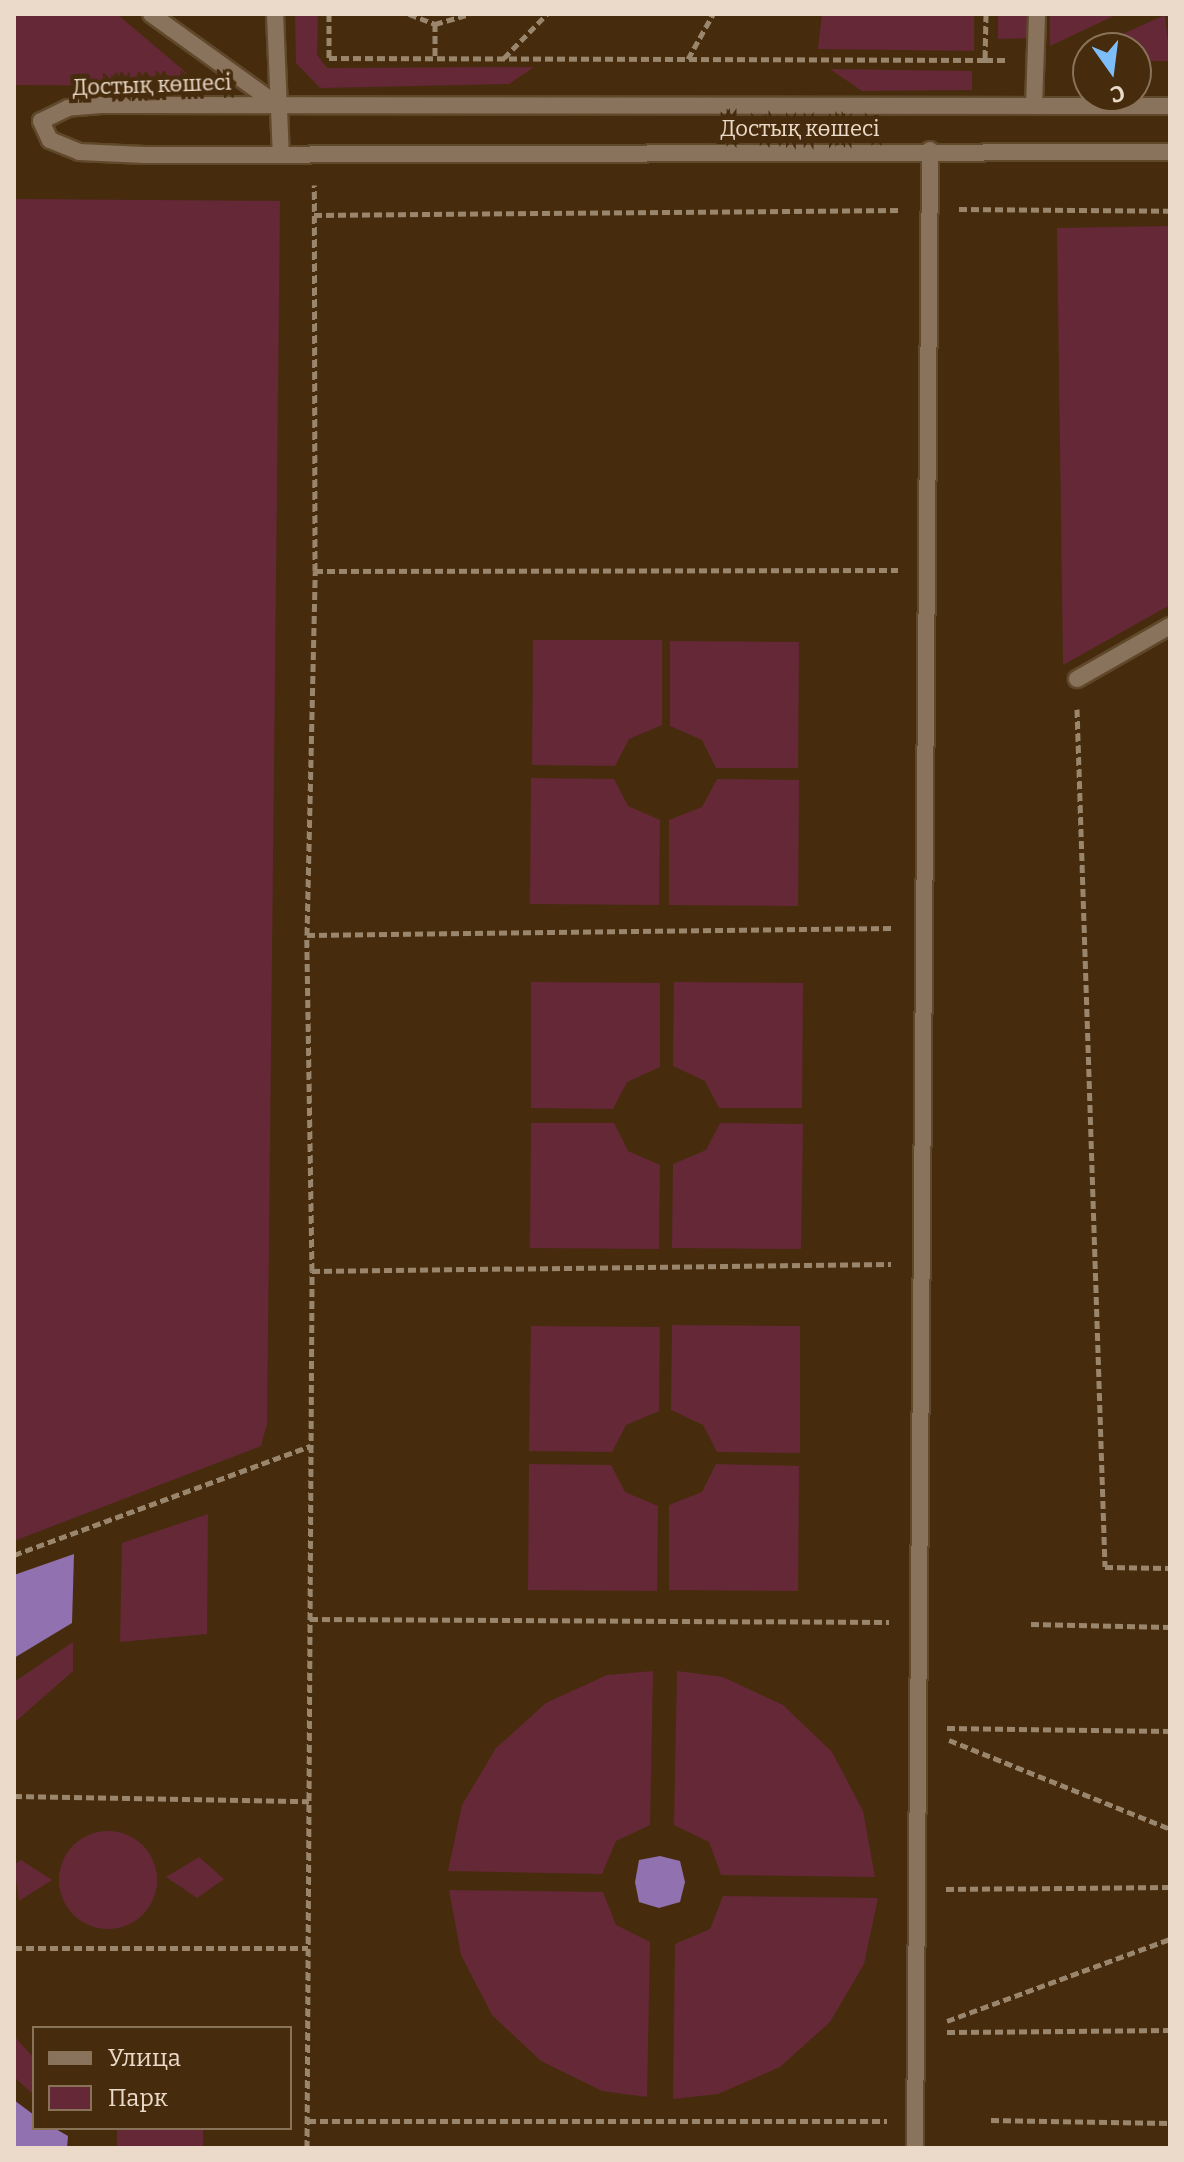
<!DOCTYPE html>
<meta charset="utf-8">
<style>
body{margin:0}
#map{position:relative;width:1184px;height:2162px;overflow:hidden;background:#462c0d;font-family:Bitter,serif}
div>[style]{position:absolute}
[style*='--x']{left:calc(var(--x)*1px);top:calc(var(--y)*1px);width:calc(var(--w)*1px);rotate:calc(var(--a)*1deg)}
.green>*{inset:0;background:#642837}
.round{border-radius:50%}
.water>*{inset:0;background:#9171b0}
.path>*{height:5px;margin-top:-2.5px;transform-origin:0;background:repeating-linear-gradient(90deg,#9a856d 0 8px,transparent 0 12px)}
.roads{filter:drop-shadow(2px 0 #60482b) drop-shadow(-2px 0 #60482b) drop-shadow(0 2px #60482b) drop-shadow(0 -2px #60482b)}
.service>*{height:16px;margin:-8px;padding:0 8px;transform-origin:8px;border-radius:8px;background:#8a735c}
.tertiary>*{height:16px;margin:-8px;padding:0 8px;transform-origin:8px;border-radius:8px;background:#8a735c}
span{translate:-50% -50%;white-space:nowrap;text-align:center;line-height:1.15;-webkit-text-stroke:8px #462c0d;paint-order:stroke}
.street-label{font-size:22px;color:#ebdac9}
.frame{position:absolute;inset:0;border:16px solid #ebdac9;pointer-events:none}
.legend{position:absolute;left:32px;top:2026px;width:260px;height:104px;box-sizing:border-box;background:#462c0d;border:2px solid #887258;margin:0;padding:10px 14px;list-style:none;font-size:24px;color:#ebdac9}
.legend li{display:flex;align-items:center;gap:16px;height:40px}
.legend b{width:40px;border:2px solid #887258}
.north{position:absolute;left:1072px;top:32px;width:80px;height:80px;box-sizing:border-box;background:#462c0d;border:2px solid #887258;border-radius:50%;rotate:166deg;font-size:22px;font-weight:700;line-height:32px;text-align:center;color:#ebdac9}
.north::after{content:'';display:block;margin:auto;width:28px;height:36px;background:#7dbef9;clip-path:polygon(50% 0,100% 100%,50% 72%,0 100%)}
</style>
<div id="map">
<div class="green">
<div style="clip-path:polygon(14px 14px,117px 14px,202px 86px,14px 85px)"></div>
<div style="clip-path:polygon(295px 14px,318px 14px,317px 55px,327px 68px,534px 67px,509px 84px,320px 88px,296px 63px)"></div>
<div style="clip-path:polygon(822px 14px,974px 14px,974px 51px,818px 49px)"></div>
<div style="clip-path:polygon(998px 14px,1029px 14px,1029px 38px,998px 39px)"></div>
<div style="clip-path:polygon(1050px 14px,1118px 14px,1050px 46px)"></div>
<div style="clip-path:polygon(1165px 15px,1170px 61px,1136px 61px,1136px 48px,1091px 48px)"></div>
<div style="clip-path:polygon(830px 69px,972px 71px,972px 90px,862px 91px)"></div>
<div style="clip-path:polygon(14px 199px,280px 201px,267px 1424px,261px 1446px,14px 1541px)"></div>
<div style="clip-path:polygon(1170px 226px,1170px 605px,1063px 665px,1057px 228px)"></div>
<div style="clip-path:polygon(533px 640px,662px 640px,662px 725px,629px 739px,615px 766px,532px 765px)"></div>
<div style="clip-path:polygon(670px 641px,799px 642px,798px 768px,716px 768px,702px 740px,670px 726px)"></div>
<div style="clip-path:polygon(531px 778px,614px 779px,628px 806px,660px 820px,659px 905px,530px 904px)"></div>
<div style="clip-path:polygon(717px 779px,799px 780px,798px 906px,669px 905px,669px 820px,702px 807px)"></div>
<div style="clip-path:polygon(531px 982px,660px 983px,660px 1067px,627px 1082px,613px 1109px,531px 1108px)"></div>
<div style="clip-path:polygon(674px 982px,803px 983px,802px 1108px,719px 1108px,705px 1081px,673px 1066px)"></div>
<div style="clip-path:polygon(531px 1123px,614px 1123px,628px 1151px,660px 1165px,659px 1249px,530px 1248px)"></div>
<div style="clip-path:polygon(720px 1123px,803px 1124px,801px 1249px,672px 1248px,673px 1164px,706px 1150px)"></div>
<div style="clip-path:polygon(672px 1325px,800px 1326px,800px 1453px,717px 1452px,703px 1425px,671px 1410px)"></div>
<div style="clip-path:polygon(531px 1326px,660px 1327px,659px 1411px,626px 1425px,612px 1452px,529px 1451px)"></div>
<div style="clip-path:polygon(529px 1464px,611px 1465px,625px 1492px,658px 1506px,657px 1591px,528px 1590px)"></div>
<div style="clip-path:polygon(716px 1464px,799px 1466px,798px 1591px,669px 1590px,669px 1505px,702px 1492px)"></div>
<div style="clip-path:polygon(208px 1514px,207px 1634px,120px 1642px,122px 1543px)"></div>
<div style="clip-path:polygon(73px 1642px,73px 1671px,14px 1723px,14px 1682px)"></div>
<div style="clip-path:polygon(653px 1671px,650px 1825px,616px 1841px,602px 1874px,448px 1871px,462px 1805px,496px 1748px,546px 1703px,607px 1675px)"></div>
<div style="clip-path:polygon(677px 1671px,723px 1677px,783px 1705px,832px 1752px,863px 1811px,875px 1877px,721px 1875px,709px 1842px,674px 1825px)"></div>
<div class="round" style="left:59px;top:1831px;width:98px;height:98px"></div>
<div style="clip-path:polygon(199px 1857px,224px 1879px,197px 1898px,166px 1877px)"></div>
<div style="clip-path:polygon(21px 1860px,52px 1880px,19px 1901px,14px 1865px)"></div>
<div style="clip-path:polygon(449px 1890px,603px 1892px,616px 1925px,650px 1942px,647px 2097px,602px 2091px,541px 2061px,492px 2015px,461px 1955px)"></div>
<div style="clip-path:polygon(723px 1896px,878px 1898px,864px 1964px,830px 2022px,780px 2067px,718px 2094px,673px 2099px,675px 1944px,710px 1929px)"></div>
<div style="clip-path:polygon(14px 2036px,34px 2058px,34px 2095px,14px 2077px)"></div>
<div style="clip-path:polygon(117px 2128px,203px 2128px,203px 2148px,117px 2148px)"></div>
</div>
<div class="water">
<div style="clip-path:polygon(74px 1554px,72px 1623px,14px 1658px,14px 1575px)"></div>
<div style="clip-path:polygon(660px 1856px,680px 1861px,685px 1882px,680px 1902px,659px 1908px,639px 1902px,635px 1882px,639px 1860px)"></div>
<div style="clip-path:polygon(14px 2100px,34px 2115px,34px 2128px,54px 2128px,68px 2136px,67px 2148px,14px 2148px)"></div>
</div>
<div class="path">
<div style="--x:329;--y:14;--w:44;--a:90"></div>
<div style="--x:329;--y:58;--w:656;--a:0.17"></div>
<div style="--x:409;--y:14;--w:28;--a:21"></div>
<div style="--x:435;--y:24;--w:36;--a:-16"></div>
<div style="--x:986;--y:14;--w:46;--a:91.2"></div>
<div style="--x:985;--y:60;--w:22;--a:0"></div>
<div style="--x:435;--y:24;--w:35;--a:90"></div>
<div style="--x:504;--y:58;--w:62;--a:-45.7"></div>
<div style="--x:688;--y:59;--w:51;--a:-60.9"></div>
<div style="--x:959;--y:209;--w:211;--a:0.5"></div>
<div style="--x:314;--y:215;--w:587;--a:-0.49"></div>
<div style="--x:315;--y:571;--w:583;--a:-0.1"></div>
<div style="--x:1077;--y:709;--w:858;--a:88.13"></div>
<div style="--x:1105;--y:1567;--w:65;--a:0.9"></div>
<div style="--x:307;--y:935;--w:587;--a:-0.68"></div>
<div style="--x:312;--y:1271;--w:579;--a:-0.69"></div>
<div style="--x:14;--y:1555;--w:316;--a:-20.2"></div>
<div style="--x:310;--y:1619;--w:579;--a:0.3"></div>
<div style="--x:1031;--y:1624;--w:139;--a:1.2"></div>
<div style="--x:947;--y:1728;--w:223;--a:0.8"></div>
<div style="--x:949;--y:1740;--w:238;--a:21.9"></div>
<div style="--x:14;--y:1796;--w:295;--a:1"></div>
<div style="--x:946;--y:1889;--w:224;--a:-0.5"></div>
<div style="--x:14;--y:1948;--w:294;--a:0"></div>
<div style="--x:947;--y:2021;--w:238;--a:-20.2"></div>
<div style="--x:947;--y:2032;--w:223;--a:-0.5"></div>
<div style="--x:991;--y:2120;--w:179;--a:1"></div>
<div style="--x:308;--y:2121;--w:579;--a:0"></div>
<div style="--x:307;--y:2148;--w:877;--a:-89.67"></div>
<div style="--x:312;--y:1271;--w:336;--a:-90.9"></div>
<div style="--x:307;--y:935;--w:364;--a:-88.7"></div>
<div style="--x:315;--y:571;--w:386;--a:-90.1"></div>
</div>
<div class="roads">
<div class="service">
<div style="--x:151;--y:14;--w:153;--a:35.7"></div>
<div style="--x:275;--y:14;--w:141;--a:87.6"></div>
<div style="--x:1034;--y:106;--w:92;--a:-88.1"></div>
<div style="--x:1077;--y:679;--w:107;--a:-29.7"></div>
<div style="--x:915;--y:2148;--w:1998;--a:-89.57"></div>
</div>
<div class="tertiary">
<div style="--x:1170;--y:106;--w:1069;--a:-179.95"></div>
<div style="--x:101;--y:105;--w:33;--a:175"></div>
<div style="--x:68;--y:108;--w:30;--a:154"></div>
<div style="--x:41;--y:121;--w:21;--a:65"></div>
<div style="--x:50;--y:140;--w:31;--a:22"></div>
<div style="--x:79;--y:152;--w:65;--a:2.6"></div>
<div style="--x:144;--y:155;--w:1026;--a:-0.17"></div>
</div>
</div>
<div class="street-label">
<span style="left:152px;top:85px;rotate:-2deg">Достық көшесі</span>
<span style="left:800px;top:129px">Достық көшесі</span>
</div>
<div class="frame"></div>
<ul class="legend">
<li><b style="height:10px;background:#8a735c"></b>Улица</li>
<li><b style="height:22px;background:#642837"></b>Парк</li>
</ul>
<div class="north">С</div>
</div>
